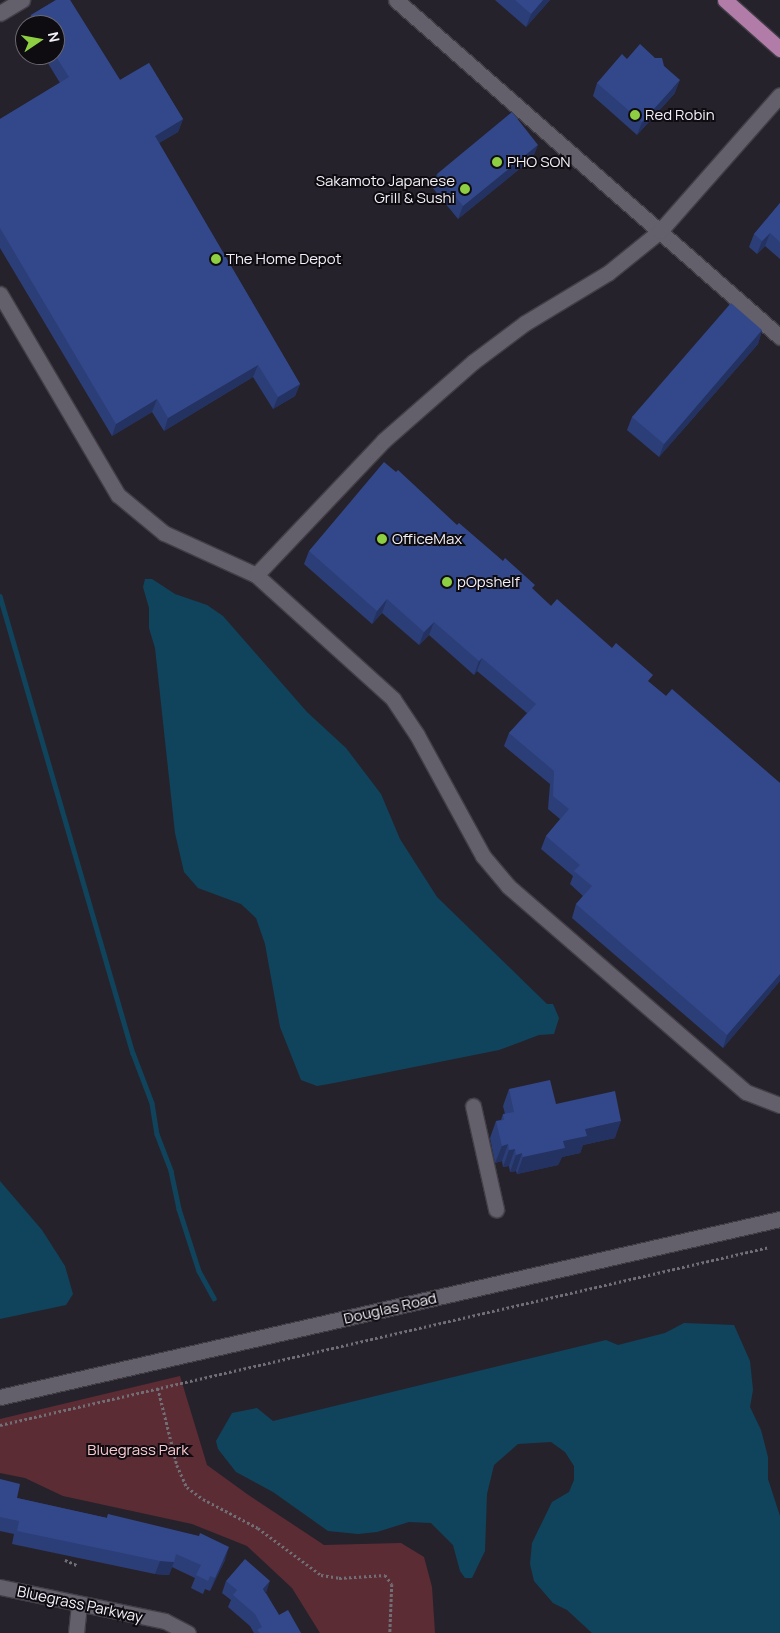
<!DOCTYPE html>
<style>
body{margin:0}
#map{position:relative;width:780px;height:1633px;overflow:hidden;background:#26222c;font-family:Manrope,sans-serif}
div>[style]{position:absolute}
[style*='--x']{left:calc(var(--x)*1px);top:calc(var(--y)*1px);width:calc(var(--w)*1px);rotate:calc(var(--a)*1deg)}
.green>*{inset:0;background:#5c2c34}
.water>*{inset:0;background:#10445c}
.stream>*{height:4.5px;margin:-2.25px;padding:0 2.25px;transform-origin:2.25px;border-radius:2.25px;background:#10445c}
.path>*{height:2.5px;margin-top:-1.25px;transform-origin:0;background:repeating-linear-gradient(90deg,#716e76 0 2.5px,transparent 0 5px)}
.roads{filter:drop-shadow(1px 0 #413e46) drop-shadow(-1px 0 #413e46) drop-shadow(0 1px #413e46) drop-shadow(0 -1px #413e46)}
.minor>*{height:15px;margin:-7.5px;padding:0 7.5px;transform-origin:7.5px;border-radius:7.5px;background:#635f6b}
.major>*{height:15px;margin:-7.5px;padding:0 7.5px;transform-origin:7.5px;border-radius:7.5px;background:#b17ca8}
.wall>*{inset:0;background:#2c3e77}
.shaded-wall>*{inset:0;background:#243261}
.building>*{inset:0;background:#33488a}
.dots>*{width:14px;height:14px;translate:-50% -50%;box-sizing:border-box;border:2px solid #0e0c11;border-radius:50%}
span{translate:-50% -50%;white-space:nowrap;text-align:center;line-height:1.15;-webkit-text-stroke:4px #0e0c11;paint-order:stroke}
.poi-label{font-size:15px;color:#f3f1f8}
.left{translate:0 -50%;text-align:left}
.right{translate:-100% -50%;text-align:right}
.street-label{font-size:15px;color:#f3f1f8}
.park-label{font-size:15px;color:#fbc9cf}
.north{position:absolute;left:15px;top:15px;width:50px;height:50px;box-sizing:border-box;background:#0e0c11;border:1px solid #6a686d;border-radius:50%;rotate:78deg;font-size:14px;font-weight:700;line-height:20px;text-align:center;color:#f3f1f8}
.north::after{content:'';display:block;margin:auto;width:18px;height:22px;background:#8ece43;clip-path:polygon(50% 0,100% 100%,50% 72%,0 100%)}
</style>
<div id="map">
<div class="green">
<div style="clip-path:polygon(180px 1376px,207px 1465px,247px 1494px,324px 1545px,401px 1543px,424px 1557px,432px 1587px,435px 1633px,320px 1633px,292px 1588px,247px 1546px,192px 1524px,63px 1496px,25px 1478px,0 1473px,0 1419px)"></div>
</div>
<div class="water">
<div style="clip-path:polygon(145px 579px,152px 579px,175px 594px,207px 605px,223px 616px,307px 712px,346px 748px,381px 794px,400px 839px,437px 897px,547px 1004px,553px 1004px,559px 1018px,554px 1034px,539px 1035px,499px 1050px,334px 1083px,317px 1086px,301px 1080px,280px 1027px,265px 944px,256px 918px,241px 904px,198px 888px,184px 872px,175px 833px,155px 648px,149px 628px,149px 608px,143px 587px)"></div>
<div style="clip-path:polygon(0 1181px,42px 1230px,65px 1266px,73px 1294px,66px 1305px,0 1319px)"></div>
<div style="clip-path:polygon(684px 1323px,734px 1325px,750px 1361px,753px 1390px,750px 1407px,761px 1430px,768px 1457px,768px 1479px,780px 1516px,780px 1633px,592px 1633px,567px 1610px,553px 1603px,534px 1581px,530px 1564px,532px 1543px,552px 1502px,569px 1492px,574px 1480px,574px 1466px,565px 1452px,551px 1442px,518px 1444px,494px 1465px,487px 1494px,485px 1551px,472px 1578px,465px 1578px,460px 1571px,453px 1545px,431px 1523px,409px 1522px,377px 1532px,358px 1534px,328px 1531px,273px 1492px,236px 1472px,218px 1449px,216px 1441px,232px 1413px,257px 1408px,273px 1421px,606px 1340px,618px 1345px,665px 1333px)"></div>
</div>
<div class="stream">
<div style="--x:0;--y:596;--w:476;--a:73.8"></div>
<div style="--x:133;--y:1053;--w:53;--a:69.2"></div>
<div style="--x:152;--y:1103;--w:31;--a:81"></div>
<div style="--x:157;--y:1134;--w:40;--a:69"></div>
<div style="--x:171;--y:1171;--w:39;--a:78"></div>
<div style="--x:179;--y:1209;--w:65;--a:72.1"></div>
<div style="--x:199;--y:1271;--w:31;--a:61"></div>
</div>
<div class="path">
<div style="--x:158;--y:1388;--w:79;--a:76.1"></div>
<div style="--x:177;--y:1465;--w:24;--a:66"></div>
<div style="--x:187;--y:1487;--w:20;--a:37"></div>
<div style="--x:203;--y:1499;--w:62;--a:27.8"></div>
<div style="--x:258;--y:1528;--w:79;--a:36.7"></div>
<div style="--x:321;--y:1575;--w:18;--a:9"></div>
<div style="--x:339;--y:1578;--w:46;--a:-3.7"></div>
<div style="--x:385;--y:1575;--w:11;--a:52"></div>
<div style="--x:392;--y:1584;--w:49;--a:92.3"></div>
<div style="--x:0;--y:1425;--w:789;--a:-13.03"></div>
<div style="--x:65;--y:1560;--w:13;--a:23"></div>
</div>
<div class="roads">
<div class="minor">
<div style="--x:396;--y:0;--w:511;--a:41.27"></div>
<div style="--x:0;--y:13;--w:26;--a:-31"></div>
<div style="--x:0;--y:294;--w:233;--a:59.6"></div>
<div style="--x:118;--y:495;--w:60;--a:39.6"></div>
<div style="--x:164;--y:533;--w:101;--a:24.5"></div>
<div style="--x:256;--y:575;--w:185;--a:42.1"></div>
<div style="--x:393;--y:699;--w:43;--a:56.3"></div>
<div style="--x:417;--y:735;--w:138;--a:61.4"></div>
<div style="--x:483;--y:856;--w:39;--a:50"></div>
<div style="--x:508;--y:886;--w:315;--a:40.9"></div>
<div style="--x:746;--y:1092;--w:36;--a:21"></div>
<div style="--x:256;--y:575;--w:185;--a:-46.5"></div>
<div style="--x:383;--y:441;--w:120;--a:-41.3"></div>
<div style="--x:473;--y:362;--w:65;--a:-36.9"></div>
<div style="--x:525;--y:323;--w:97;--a:-31.1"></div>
<div style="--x:608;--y:273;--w:67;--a:-38.9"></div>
<div style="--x:660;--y:231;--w:181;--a:-48.6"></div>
<div style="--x:473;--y:1106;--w:106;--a:77.4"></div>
<div style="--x:0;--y:1397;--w:800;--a:-12.86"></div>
<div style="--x:0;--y:1587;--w:168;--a:11.6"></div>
<div style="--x:165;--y:1621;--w:26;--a:28"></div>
<div style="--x:76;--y:1633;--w:29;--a:-84"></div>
</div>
<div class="major">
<div style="--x:725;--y:0;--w:74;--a:41.7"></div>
</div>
</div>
<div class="wall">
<div style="clip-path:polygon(56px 0,70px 0,120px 80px,149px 63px,183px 119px,178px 132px,159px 143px,300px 384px,295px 396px,273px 409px,253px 377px,164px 431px,152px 412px,112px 436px,0 248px,0 119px,60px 83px,43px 55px,55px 55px,55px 25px,28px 25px,31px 15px)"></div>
<div style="clip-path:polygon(495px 0,550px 0,526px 27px)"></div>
<div style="clip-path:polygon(627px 59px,664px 66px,675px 93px,637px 135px,593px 96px,597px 83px)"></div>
<div style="clip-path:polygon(533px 158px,458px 219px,432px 187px,437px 174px)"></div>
<div style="clip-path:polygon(780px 203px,780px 259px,765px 246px,757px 254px,749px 247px,754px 234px)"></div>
<div style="clip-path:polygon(762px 330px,758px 344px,659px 457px,627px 430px,632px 417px)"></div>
<div style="clip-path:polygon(457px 525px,533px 590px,551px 606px,666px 696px,780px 783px,780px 981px,723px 1048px,572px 918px,576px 904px,583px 896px,570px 884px,573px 876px,541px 849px,546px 836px,560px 819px,548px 809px,550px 784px,504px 746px,509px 733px,527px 713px,477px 671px,474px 675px,429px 635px,419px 645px,382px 613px,372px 624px,304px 564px,309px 551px)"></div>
<div style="clip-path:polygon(509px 1089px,556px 1104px,615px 1138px,583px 1145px,580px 1153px,562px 1157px,558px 1165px,517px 1174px,516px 1171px,510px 1172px,509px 1166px,503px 1167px,502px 1161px,495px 1163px,490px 1138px,496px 1121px,501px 1120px,503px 1114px,505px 1114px,503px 1106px)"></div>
<div style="clip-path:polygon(0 1479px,17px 1498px,107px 1518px,108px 1514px,225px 1560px,210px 1591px,205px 1589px,203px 1594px,191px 1588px,195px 1578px,172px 1567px,169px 1575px,155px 1574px,12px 1544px,14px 1534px,0 1531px)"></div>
<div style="clip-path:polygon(226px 1581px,266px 1593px,279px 1615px,301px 1633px,254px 1633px,250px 1626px,228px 1607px,231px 1600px,222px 1593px)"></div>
</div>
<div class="shaded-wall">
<div style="clip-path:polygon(543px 0,550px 0,526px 27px,531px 14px)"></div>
<div style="clip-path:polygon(680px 80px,675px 93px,637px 135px,642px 122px)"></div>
<div style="clip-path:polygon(183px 119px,178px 132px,150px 148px,155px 136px)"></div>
<div style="clip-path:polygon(538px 145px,533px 158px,458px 219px,463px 206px)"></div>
<div style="clip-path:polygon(770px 233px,765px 246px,757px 254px,762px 241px)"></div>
<div style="clip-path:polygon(762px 330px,758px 344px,659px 457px,664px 444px)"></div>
<div style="clip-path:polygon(258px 365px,253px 377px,164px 431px,168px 418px)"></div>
<div style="clip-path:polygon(300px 384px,295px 396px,273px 409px,278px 397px)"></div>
<div style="clip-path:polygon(157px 399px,152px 412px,112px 436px,116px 424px)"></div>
<div style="clip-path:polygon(387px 599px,382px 613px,372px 624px,377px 611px)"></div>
<div style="clip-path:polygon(434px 622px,429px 635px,419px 645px,424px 632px)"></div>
<div style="clip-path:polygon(482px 658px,477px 671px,474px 675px,479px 661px)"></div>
<div style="clip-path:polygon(780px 974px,780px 981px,723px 1048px,727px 1035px)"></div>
<div style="clip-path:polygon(621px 1121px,615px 1138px,583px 1145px,580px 1153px,562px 1157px,558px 1165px,517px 1174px,523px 1157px,563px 1141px,585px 1129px)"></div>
<div style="clip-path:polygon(508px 1144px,502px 1161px,495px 1163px,502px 1146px)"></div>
<div style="clip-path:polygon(515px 1149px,509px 1166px,503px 1167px,509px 1150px)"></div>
<div style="clip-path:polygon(522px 1153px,516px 1171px,510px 1172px,516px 1155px)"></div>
<div style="clip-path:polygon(229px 1547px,225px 1560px,210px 1591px,215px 1578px)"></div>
<div style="clip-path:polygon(160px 1561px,174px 1562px,169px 1575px,155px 1574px)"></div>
<div style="clip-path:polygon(270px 1581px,266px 1593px,263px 1589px)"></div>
</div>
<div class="building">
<div style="clip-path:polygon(56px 0,70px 0,120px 80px,149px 63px,183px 119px,155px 136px,300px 384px,278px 397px,258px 365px,168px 418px,157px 399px,116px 424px,0 228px,0 119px,69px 77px,55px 55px,55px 25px,37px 25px,31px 15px)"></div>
<div style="clip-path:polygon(515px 0,543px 0,531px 14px)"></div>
<div style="clip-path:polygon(640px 44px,655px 58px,662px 58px,664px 66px,680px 80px,642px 122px,597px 83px,622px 54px,627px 59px)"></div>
<div style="clip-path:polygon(512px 112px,538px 145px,463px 206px,437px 174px)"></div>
<div style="clip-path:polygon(780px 203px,780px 242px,770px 233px,762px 241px,754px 234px)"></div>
<div style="clip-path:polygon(731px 303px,762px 330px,664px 444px,632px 417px)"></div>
<div style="clip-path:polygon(384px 462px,396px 472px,398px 470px,457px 525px,459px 523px,503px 561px,505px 558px,535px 585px,532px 588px,551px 606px,557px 599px,612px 648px,616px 643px,653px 675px,648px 681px,666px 696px,672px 689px,780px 783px,780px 974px,727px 1035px,576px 904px,592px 886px,574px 871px,580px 865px,546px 836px,569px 809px,553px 796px,554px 771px,509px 733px,536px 704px,482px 658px,479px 661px,434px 622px,424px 632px,387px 599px,377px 611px,309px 551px)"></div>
<div style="clip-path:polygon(550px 1080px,556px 1104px,615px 1091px,621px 1121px,585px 1129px,587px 1136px,563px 1141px,565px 1148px,523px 1157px,522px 1153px,516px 1155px,515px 1149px,509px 1150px,508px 1144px,502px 1146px,496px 1121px,504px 1120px,503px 1114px,514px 1112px,509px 1089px)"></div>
<div style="clip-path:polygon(0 1479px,20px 1484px,17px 1498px,107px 1518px,108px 1514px,199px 1536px,200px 1533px,229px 1547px,215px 1578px,210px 1576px,208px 1581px,196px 1575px,201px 1565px,176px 1554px,174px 1562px,160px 1561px,17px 1531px,19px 1521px,0 1517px)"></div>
<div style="clip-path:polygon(245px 1559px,270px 1581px,263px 1589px,279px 1615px,288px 1610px,301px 1633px,260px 1633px,257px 1630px,262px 1627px,255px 1614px,233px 1595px,237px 1590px,226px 1581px)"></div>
</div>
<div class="dots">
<div style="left:635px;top:115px;background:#8ece43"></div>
<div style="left:497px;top:162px;background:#8ece43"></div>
<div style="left:465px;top:189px;background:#8ece43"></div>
<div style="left:216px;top:259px;background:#8ece43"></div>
<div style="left:382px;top:539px;background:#8ece43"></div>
<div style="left:447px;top:582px;background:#8ece43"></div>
</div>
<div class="poi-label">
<span class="left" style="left:645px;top:115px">Red Robin</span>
<span class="left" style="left:507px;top:162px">PHO SON</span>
<span class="right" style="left:455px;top:189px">Sakamoto Japanese<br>Grill &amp; Sushi</span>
<span class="left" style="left:226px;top:259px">The Home Depot</span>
<span class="left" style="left:392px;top:539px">OfficeMax</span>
<span class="left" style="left:457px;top:582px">pOpshelf</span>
</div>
<div class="street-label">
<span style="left:390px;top:1308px;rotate:-13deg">Douglas Road</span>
<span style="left:80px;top:1604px;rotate:12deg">Bluegrass Parkway</span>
</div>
<div class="park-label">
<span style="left:138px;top:1450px">Bluegrass Park</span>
</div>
<div class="north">N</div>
</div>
